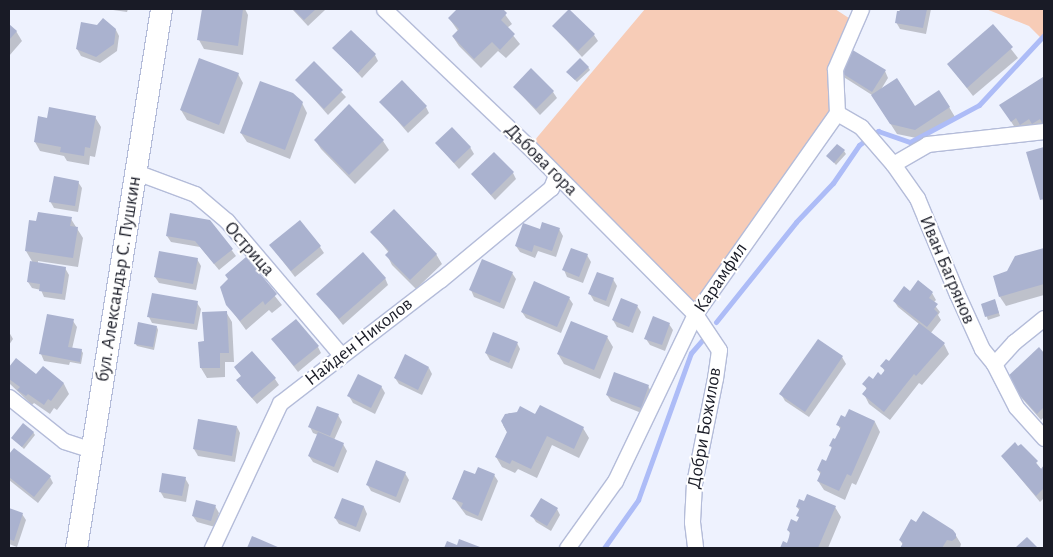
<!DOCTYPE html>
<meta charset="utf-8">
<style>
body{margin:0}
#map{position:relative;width:1053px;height:557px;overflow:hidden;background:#eef2fe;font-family:"Alegreya Sans",sans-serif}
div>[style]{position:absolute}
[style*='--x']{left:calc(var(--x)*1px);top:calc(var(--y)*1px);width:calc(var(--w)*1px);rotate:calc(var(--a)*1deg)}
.green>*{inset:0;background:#f7ccb7}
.shadow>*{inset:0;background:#0003}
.stream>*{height:5px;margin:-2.5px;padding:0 2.5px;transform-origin:2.5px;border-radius:2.5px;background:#adbcf7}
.building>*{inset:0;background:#aab2cf}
.roads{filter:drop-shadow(1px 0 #b4bcd9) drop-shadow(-1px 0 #b4bcd9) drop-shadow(0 1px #b4bcd9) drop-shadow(0 -1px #b4bcd9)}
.street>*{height:15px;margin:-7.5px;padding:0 7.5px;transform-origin:7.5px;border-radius:7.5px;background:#fff}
.secondary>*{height:21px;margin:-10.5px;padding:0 10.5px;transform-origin:10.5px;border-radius:10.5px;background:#fff}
span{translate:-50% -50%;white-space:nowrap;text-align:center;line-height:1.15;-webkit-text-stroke:4px #fff;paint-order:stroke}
.street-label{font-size:19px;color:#191b26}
.frame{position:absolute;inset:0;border:10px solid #191b26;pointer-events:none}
</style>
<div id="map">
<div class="green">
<div style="clip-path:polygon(645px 9px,835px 9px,855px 22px,835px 69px,837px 113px,695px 314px,529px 147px)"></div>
<div style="clip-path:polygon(986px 9px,1044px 9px,1044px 41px,1029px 26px)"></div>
</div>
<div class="shadow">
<div style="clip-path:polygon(106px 9px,128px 9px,127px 12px)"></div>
<div style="clip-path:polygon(203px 9px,245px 9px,248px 15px,243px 55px,204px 49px,199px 40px)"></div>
<div style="clip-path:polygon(292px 9px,324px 9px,325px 10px,308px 26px)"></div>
<div style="clip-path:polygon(459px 9px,501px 9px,512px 24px,507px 28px,520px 44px,506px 58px,498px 51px,481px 68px,459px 46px,453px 37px,458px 31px,449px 18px)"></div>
<div style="clip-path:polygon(900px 9px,931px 9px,926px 34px,900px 29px,896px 22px)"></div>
<div style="clip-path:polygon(9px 26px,16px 31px,22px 41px,9px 56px)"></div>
<div style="clip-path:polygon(553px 26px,594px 35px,598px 41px,582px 57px)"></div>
<div style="clip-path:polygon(993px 26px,1018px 58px,973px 96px,948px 64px)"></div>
<div style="clip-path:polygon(116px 30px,119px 36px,117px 51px,100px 63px,81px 56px,77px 49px)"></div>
<div style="clip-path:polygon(334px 48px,375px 55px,378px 61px,362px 78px)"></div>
<div style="clip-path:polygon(314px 63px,346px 97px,328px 115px,297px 80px)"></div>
<div style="clip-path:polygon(588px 67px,590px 70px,577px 82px,570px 75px)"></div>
<div style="clip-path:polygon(839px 70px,885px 71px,888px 78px,880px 91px,914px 107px,949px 107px,955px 117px,921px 139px,897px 134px,872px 95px,842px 76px)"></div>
<div style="clip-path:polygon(238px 74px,243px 83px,224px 134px,187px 120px,181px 110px)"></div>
<div style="clip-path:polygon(1043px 78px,1044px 129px,1017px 131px,1007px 115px)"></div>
<div style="clip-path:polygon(514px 87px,553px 92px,557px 98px,540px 115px)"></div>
<div style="clip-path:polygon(381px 102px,426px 107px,429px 113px,408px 133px)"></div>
<div style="clip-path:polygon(302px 103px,307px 113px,290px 159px,247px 142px,241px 133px)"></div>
<div style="clip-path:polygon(95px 117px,101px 127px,95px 157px,90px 156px,89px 165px,67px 161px,64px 156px,40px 151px,35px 142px,48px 120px)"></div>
<div style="clip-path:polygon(315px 140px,383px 141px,389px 150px,355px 184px,321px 149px)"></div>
<div style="clip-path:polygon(437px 144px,470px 147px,474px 154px,459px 169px)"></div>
<div style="clip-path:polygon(1044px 148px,1044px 204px,1028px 153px)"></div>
<div style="clip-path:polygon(844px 151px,846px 154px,836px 165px,828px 156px)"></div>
<div style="clip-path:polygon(513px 173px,516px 179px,495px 200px,472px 174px)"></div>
<div style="clip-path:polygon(78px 182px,82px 188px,78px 212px,54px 208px,50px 201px)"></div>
<div style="clip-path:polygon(71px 219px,83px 238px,78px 267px,38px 261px,38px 264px,65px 268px,69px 275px,65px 300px,44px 297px,41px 290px,32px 288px,28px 282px,33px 263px,26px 251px,38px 222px)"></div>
<div style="clip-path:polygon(210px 221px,236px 256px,219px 270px,200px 247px,171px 242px,167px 236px)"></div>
<div style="clip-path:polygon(559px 229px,563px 236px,556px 257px,538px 251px,535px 258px,520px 252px,516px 246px,541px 231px)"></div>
<div style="clip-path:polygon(372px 232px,436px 254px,442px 264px,416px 289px,392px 265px,387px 255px,389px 253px)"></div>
<div style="clip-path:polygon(271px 246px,320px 247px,324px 253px,295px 277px)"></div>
<div style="clip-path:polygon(1044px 249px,1044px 295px,1006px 306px,1000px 297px,1008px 272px,1016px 257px)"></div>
<div style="clip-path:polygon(587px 255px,591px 262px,583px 283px,567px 277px,564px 270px)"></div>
<div style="clip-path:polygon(197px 259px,201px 266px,196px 290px,159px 283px,155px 277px)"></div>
<div style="clip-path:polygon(245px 259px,282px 305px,272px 313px,269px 310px,246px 330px,227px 304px)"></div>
<div style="clip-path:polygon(512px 273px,516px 279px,504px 309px,474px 297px,471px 290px)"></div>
<div style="clip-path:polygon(385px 278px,388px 285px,343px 325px,318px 294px)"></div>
<div style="clip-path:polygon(613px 279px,617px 286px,609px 307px,594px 301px,590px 294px)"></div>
<div style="clip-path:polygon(918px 282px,932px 293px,936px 300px,933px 303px,940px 312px,938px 315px,941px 320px,930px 334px,944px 344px,949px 354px,922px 385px,919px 383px,890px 420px,869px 404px,864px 394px,867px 390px,864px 384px,882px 376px,885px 372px,882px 366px,889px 363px,919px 324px,898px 307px,894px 301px,910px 292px)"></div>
<div style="clip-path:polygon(569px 298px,573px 304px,561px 333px,526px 318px,522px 312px)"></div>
<div style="clip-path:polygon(995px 301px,1000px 316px,988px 320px,982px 304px)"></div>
<div style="clip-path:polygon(197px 303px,201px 309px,197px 330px,152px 323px,149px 317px)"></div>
<div style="clip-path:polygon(637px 306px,641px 312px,633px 333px,617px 327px,613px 320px)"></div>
<div style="clip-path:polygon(226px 312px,232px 322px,234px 362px,225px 362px,225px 377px,207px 378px,201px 368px,200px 343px,205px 343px)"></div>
<div style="clip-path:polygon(73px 321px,77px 327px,72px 349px,81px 350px,83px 353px,81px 364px,70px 362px,69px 365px,44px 361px,41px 354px)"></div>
<div style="clip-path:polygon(669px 324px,673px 330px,665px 351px,650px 345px,646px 339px)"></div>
<div style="clip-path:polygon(157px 327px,158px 330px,154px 350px,137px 346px,135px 343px)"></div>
<div style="clip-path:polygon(9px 332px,13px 339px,9px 345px)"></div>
<div style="clip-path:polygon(607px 337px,613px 347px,600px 379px,564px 364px,558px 354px)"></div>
<div style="clip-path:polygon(273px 340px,318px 347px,321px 353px,298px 372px)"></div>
<div style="clip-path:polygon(818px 341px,842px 357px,846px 364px,809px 417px,785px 401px,781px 394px)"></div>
<div style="clip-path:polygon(517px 343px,520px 349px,512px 369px,490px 360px,486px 353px)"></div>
<div style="clip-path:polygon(1039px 349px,1044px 355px,1044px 417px,1041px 420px,1010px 385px)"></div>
<div style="clip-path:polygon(16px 360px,37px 376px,43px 368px,64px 384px,69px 394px,57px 410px,54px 408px,50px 414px,34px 403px,32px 405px,10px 384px,9px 369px)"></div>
<div style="clip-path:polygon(235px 367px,275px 379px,279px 385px,257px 404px,242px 387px,238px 380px,242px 377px)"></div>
<div style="clip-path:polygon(429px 368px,432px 374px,422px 395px,399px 384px,395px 378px)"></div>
<div style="clip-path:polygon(381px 386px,385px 393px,375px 414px,353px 403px,349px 396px)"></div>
<div style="clip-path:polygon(648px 386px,652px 393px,644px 414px,611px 401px,607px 395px)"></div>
<div style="clip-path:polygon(509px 413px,536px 415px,583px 428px,589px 438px,579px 458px,552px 445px,537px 478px,518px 469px,515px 473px,502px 467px,496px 457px,508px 434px,503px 425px,503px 418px)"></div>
<div style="clip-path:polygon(338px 415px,342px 422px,334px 440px,343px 444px,347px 451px,338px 473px,313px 462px,309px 456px,318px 435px,313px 433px,310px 427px)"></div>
<div style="clip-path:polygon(875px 422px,880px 432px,856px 485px,852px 483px,845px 500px,824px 490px,818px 481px,821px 475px,818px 470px,826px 463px,832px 449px,831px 446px,841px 430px,838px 425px)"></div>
<div style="clip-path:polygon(237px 427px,240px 433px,235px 462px,198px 456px,194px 449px)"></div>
<div style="clip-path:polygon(33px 432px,35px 435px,24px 449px,12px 438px)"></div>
<div style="clip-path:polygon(1021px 445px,1042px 470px,1044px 469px,1044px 498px,1040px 502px,1002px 456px)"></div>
<div style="clip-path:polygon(14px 449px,50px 477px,53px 483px,38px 503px,9px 480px,9px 456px)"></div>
<div style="clip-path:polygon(405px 473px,409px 480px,400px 503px,371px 491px,367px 484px)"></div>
<div style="clip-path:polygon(494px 475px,498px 481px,482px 521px,466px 515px,454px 499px)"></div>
<div style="clip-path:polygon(185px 478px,189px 485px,186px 502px,164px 498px,160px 491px)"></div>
<div style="clip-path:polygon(343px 499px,364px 507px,367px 514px,360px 532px,339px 524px,335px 518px)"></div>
<div style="clip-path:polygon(215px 506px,219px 513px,215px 527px,197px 522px,193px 516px)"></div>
<div style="clip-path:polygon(797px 507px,835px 507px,841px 517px,828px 548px,781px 548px,783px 543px,787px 544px,791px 535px,788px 530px,799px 519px,800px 511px)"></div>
<div style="clip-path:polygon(9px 509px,22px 514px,26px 520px,17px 547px,9px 544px)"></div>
<div style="clip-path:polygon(557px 509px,560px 515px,551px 531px,536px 522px,532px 516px)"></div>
<div style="clip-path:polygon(917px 523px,955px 534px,961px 544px,960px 548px,901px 548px,903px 545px,900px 540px)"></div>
</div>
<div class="stream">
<div style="--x:716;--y:322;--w:128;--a:-51.3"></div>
<div style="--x:796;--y:222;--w:54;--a:-46.5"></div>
<div style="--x:833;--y:183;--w:46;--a:-55.6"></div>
<div style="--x:859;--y:145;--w:24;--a:-36"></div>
<div style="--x:878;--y:131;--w:34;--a:19"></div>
<div style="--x:910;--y:142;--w:78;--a:-28.2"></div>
<div style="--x:979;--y:105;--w:96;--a:-47.1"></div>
<div style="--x:604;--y:548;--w:59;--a:-54.7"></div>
<div style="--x:638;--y:500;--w:156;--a:-70.2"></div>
<div style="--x:691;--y:353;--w:18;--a:-49"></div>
</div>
<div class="building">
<div style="clip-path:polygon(202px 9px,243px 9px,238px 46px,197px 40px)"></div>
<div style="clip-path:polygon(293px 9px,316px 9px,304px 20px)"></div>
<div style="clip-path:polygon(457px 9px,503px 9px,507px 13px,501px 20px,515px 34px,500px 50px,492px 42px,474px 59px,452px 36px,459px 29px,448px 18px)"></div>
<div style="clip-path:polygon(569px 9px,595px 34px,578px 51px,552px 26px)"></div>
<div style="clip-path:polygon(900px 9px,927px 9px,923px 28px,895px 23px,897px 11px,900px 11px)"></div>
<div style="clip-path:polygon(103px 18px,116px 29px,114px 44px,96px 57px,76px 49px,81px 22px,97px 25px)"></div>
<div style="clip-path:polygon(9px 24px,17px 31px,9px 40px)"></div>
<div style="clip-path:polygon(993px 24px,1013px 47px,967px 88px,947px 64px)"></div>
<div style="clip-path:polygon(351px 30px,376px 54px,358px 73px,332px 48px)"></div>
<div style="clip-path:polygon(851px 49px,886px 70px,872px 92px,837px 70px)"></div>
<div style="clip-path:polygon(199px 58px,239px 73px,219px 125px,180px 110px)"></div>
<div style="clip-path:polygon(580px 58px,589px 67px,575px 80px,566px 72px)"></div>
<div style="clip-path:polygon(314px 61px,343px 90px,324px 109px,295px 80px)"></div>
<div style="clip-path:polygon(531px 68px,554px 91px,536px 109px,513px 87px)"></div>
<div style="clip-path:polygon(1043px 77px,1044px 126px,1040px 119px,1032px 124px,1029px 119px,1020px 125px,1016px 118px,1011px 122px,999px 105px)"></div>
<div style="clip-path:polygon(897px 78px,915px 106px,939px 90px,950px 107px,915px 130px,890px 124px,871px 95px)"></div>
<div style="clip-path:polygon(402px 80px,427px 106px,404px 127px,379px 102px)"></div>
<div style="clip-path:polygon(260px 81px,293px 93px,303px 102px,285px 150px,240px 133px)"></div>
<div style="clip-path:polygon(349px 104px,384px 140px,349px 175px,314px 140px)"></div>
<div style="clip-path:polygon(49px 107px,96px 116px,90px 148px,85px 147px,84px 156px,60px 152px,61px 147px,34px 142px,38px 116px,47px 118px)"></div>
<div style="clip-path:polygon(452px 127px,471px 147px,454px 163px,435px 143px)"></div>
<div style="clip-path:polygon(837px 144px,845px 150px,834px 163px,826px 156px)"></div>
<div style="clip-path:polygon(1044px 147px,1044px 199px,1040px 200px,1026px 152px)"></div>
<div style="clip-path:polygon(494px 152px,514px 172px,491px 195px,471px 174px)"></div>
<div style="clip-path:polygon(54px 176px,79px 181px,75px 206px,49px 202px)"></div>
<div style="clip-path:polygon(394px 209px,437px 254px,410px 280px,385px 255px,389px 251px,370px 232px)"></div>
<div style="clip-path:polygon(38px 212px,72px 217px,70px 226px,78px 227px,73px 258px,25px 251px,29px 220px,36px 221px)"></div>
<div style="clip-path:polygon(170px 213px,210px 220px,233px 249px,214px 264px,195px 241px,166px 236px)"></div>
<div style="clip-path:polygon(300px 220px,321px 246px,291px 271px,269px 245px)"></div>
<div style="clip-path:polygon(542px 222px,560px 228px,552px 251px,534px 245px,532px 252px,515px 246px,523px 223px,540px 229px)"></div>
<div style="clip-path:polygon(571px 248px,588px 254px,579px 277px,562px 270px)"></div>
<div style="clip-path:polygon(1044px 248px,1044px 284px,999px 297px,993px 276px,1007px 271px,1015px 256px)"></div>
<div style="clip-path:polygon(159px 251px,198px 258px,193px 284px,154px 277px)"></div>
<div style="clip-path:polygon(363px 252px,386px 278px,339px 319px,316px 294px)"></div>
<div style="clip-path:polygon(246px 257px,277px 294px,265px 305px,263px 301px,240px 321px,226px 305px,220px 287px,228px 279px,225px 275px)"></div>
<div style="clip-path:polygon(482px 259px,513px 272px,500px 303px,469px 290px)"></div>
<div style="clip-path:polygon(30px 261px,66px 267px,62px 294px,39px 291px,40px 284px,27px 282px)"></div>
<div style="clip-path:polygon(597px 272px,614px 278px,606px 301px,588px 294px)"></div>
<div style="clip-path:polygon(918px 280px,933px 292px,929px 298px,938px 304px,934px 309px,938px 313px,927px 327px,893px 301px,904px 286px,910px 291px)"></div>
<div style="clip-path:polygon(534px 281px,570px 297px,557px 327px,521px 312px)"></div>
<div style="clip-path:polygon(152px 293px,198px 301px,194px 324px,147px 317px)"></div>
<div style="clip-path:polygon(621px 298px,638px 305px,629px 327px,612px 320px)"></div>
<div style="clip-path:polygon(995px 299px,999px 313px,985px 317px,981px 304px)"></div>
<div style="clip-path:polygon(227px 311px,229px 353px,220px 353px,220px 368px,200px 368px,198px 342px,204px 341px,202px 312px)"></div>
<div style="clip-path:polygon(47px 314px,74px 319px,68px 347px,82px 349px,80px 362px,39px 354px)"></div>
<div style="clip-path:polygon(653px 316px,670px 323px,662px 345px,644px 339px)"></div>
<div style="clip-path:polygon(296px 319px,319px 346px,294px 366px,271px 339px)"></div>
<div style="clip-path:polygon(571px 321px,608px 336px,594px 370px,557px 354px)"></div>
<div style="clip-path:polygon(138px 322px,157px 326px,153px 347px,134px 344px)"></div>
<div style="clip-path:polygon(919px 323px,945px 343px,916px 376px,914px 374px,884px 412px,862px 394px,867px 388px,862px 384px,869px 376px,873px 379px,878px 372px,881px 375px,885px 370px,880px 366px,886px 359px,889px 361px)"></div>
<div style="clip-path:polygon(493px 332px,518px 342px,509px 363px,485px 353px)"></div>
<div style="clip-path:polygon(818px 339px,843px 356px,805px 412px,779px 394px)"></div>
<div style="clip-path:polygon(1039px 347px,1044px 353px,1044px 407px,1037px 414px,1005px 379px)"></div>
<div style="clip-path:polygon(252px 351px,276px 378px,252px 398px,236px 380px,241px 376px,234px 367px)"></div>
<div style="clip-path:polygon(405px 354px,429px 367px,418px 390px,394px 378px)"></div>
<div style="clip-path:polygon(16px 358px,36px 374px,43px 366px,64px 383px,51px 401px,48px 399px,44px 405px,28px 394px,26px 396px,17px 390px,20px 387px,9px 379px,9px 367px)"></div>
<div style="clip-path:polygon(614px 372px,649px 385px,641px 408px,606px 395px)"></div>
<div style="clip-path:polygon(358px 374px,382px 386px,371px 408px,347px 396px)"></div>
<div style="clip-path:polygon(540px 405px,584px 427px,574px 449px,547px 436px,531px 469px,512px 460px,510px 464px,495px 457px,507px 432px,501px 421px,505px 414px,517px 412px,520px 406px,535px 414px)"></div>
<div style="clip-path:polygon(317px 406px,339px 414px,330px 436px,308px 427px)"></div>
<div style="clip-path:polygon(849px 409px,875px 421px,851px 476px,847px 474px,839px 491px,817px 481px,821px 472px,817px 470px,822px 459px,826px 461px,832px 447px,829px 446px,833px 438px,835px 439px,841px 427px,836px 425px,841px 415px,845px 417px)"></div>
<div style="clip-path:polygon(198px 419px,237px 426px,232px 456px,193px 449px)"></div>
<div style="clip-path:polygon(23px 423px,34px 432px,22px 447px,11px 438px)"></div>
<div style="clip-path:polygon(318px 432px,344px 443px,334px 467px,308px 456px)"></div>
<div style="clip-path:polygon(1015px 442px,1018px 446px,1021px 444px,1038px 461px,1036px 463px,1041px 469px,1044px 465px,1044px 488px,1036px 496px,1001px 456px)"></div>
<div style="clip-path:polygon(14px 448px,51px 476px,34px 497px,9px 477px,9px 454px)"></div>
<div style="clip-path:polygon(376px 460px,406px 472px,396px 497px,366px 485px)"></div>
<div style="clip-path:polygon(478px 467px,495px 474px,478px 516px,461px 508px,463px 503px,452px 499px,464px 470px,475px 474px)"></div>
<div style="clip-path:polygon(162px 473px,186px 477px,182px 496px,159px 492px)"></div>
<div style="clip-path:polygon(807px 494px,836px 506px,818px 548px,780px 548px,783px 541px,787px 543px,789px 537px,790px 532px,787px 530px,791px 519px,797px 522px,799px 517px,796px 516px,800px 508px,796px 507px,799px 499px,804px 501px)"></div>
<div style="clip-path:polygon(342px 498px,364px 506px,356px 527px,334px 518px)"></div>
<div style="clip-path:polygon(541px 498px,558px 508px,547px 526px,530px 516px)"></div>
<div style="clip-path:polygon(196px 500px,216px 505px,211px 521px,192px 516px)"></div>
<div style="clip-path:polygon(9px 508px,23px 513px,14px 541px,9px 539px)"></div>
<div style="clip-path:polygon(923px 511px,953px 530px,956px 534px,956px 538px,952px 541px,947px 540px,942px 548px,900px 548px,903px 543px,899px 540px,911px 519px,916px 522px)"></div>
<div style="clip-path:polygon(252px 536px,280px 548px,247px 548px)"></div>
<div style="clip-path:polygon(1027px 537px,1038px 548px,1015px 548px)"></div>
<div style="clip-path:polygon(459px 539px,480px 547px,479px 548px,444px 548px,447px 541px,457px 545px)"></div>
</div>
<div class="roads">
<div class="street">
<div style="--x:384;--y:9;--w:200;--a:43.6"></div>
<div style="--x:529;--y:147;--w:235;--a:45.2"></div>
<div style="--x:695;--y:314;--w:43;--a:56.3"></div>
<div style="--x:719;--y:350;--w:28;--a:98"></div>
<div style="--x:715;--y:378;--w:107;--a:101.3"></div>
<div style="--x:694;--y:483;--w:39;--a:93"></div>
<div style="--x:692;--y:522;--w:26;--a:83"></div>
<div style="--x:837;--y:113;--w:28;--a:30"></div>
<div style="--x:861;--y:127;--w:49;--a:49.1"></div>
<div style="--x:893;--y:164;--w:42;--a:54.8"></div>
<div style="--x:917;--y:198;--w:104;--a:67.4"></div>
<div style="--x:957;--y:294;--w:60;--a:65.6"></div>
<div style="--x:982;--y:349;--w:19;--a:51"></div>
<div style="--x:994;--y:364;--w:48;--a:62.9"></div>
<div style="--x:1016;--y:407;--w:42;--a:47.9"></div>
<div style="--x:893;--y:164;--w:39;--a:-30"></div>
<div style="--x:927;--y:144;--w:118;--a:-6.3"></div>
<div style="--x:136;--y:172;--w:63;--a:20.4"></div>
<div style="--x:195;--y:194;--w:42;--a:40.2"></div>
<div style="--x:227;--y:221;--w:176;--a:49.6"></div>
<div style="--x:994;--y:364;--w:30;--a:-48"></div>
<div style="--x:1014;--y:342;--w:38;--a:-39"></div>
<div style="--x:9;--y:397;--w:70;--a:38.7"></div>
<div style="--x:64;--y:441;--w:29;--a:18"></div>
<div style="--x:212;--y:548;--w:160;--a:-64.9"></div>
<div style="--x:280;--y:403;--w:202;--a:-37.6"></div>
<div style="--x:440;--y:280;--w:144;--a:-39.7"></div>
<div style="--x:551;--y:188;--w:14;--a:-69"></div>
<div style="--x:567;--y:548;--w:82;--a:-54.4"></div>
<div style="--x:615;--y:481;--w:185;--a:-64.4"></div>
<div style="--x:695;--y:314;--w:246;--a:-54.8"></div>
<div style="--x:837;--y:113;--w:44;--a:-92.6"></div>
<div style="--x:835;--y:69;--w:65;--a:-66.6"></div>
</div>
<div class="secondary">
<div style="--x:76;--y:548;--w:546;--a:-81.04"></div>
</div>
</div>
<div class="street-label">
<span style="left:541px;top:160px;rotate:45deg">Дъбова гора</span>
<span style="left:249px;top:249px;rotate:49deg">Острица</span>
<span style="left:947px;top:270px;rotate:67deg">Иван Багрянов</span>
<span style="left:721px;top:278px;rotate:-56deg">Карамфил</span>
<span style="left:119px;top:279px;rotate:-81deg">бул. Александър С. Пушкин</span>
<span style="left:359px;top:342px;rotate:-38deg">Найден Николов</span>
<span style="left:705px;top:428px;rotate:-80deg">Добри Божилов</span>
</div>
<div class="frame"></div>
</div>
